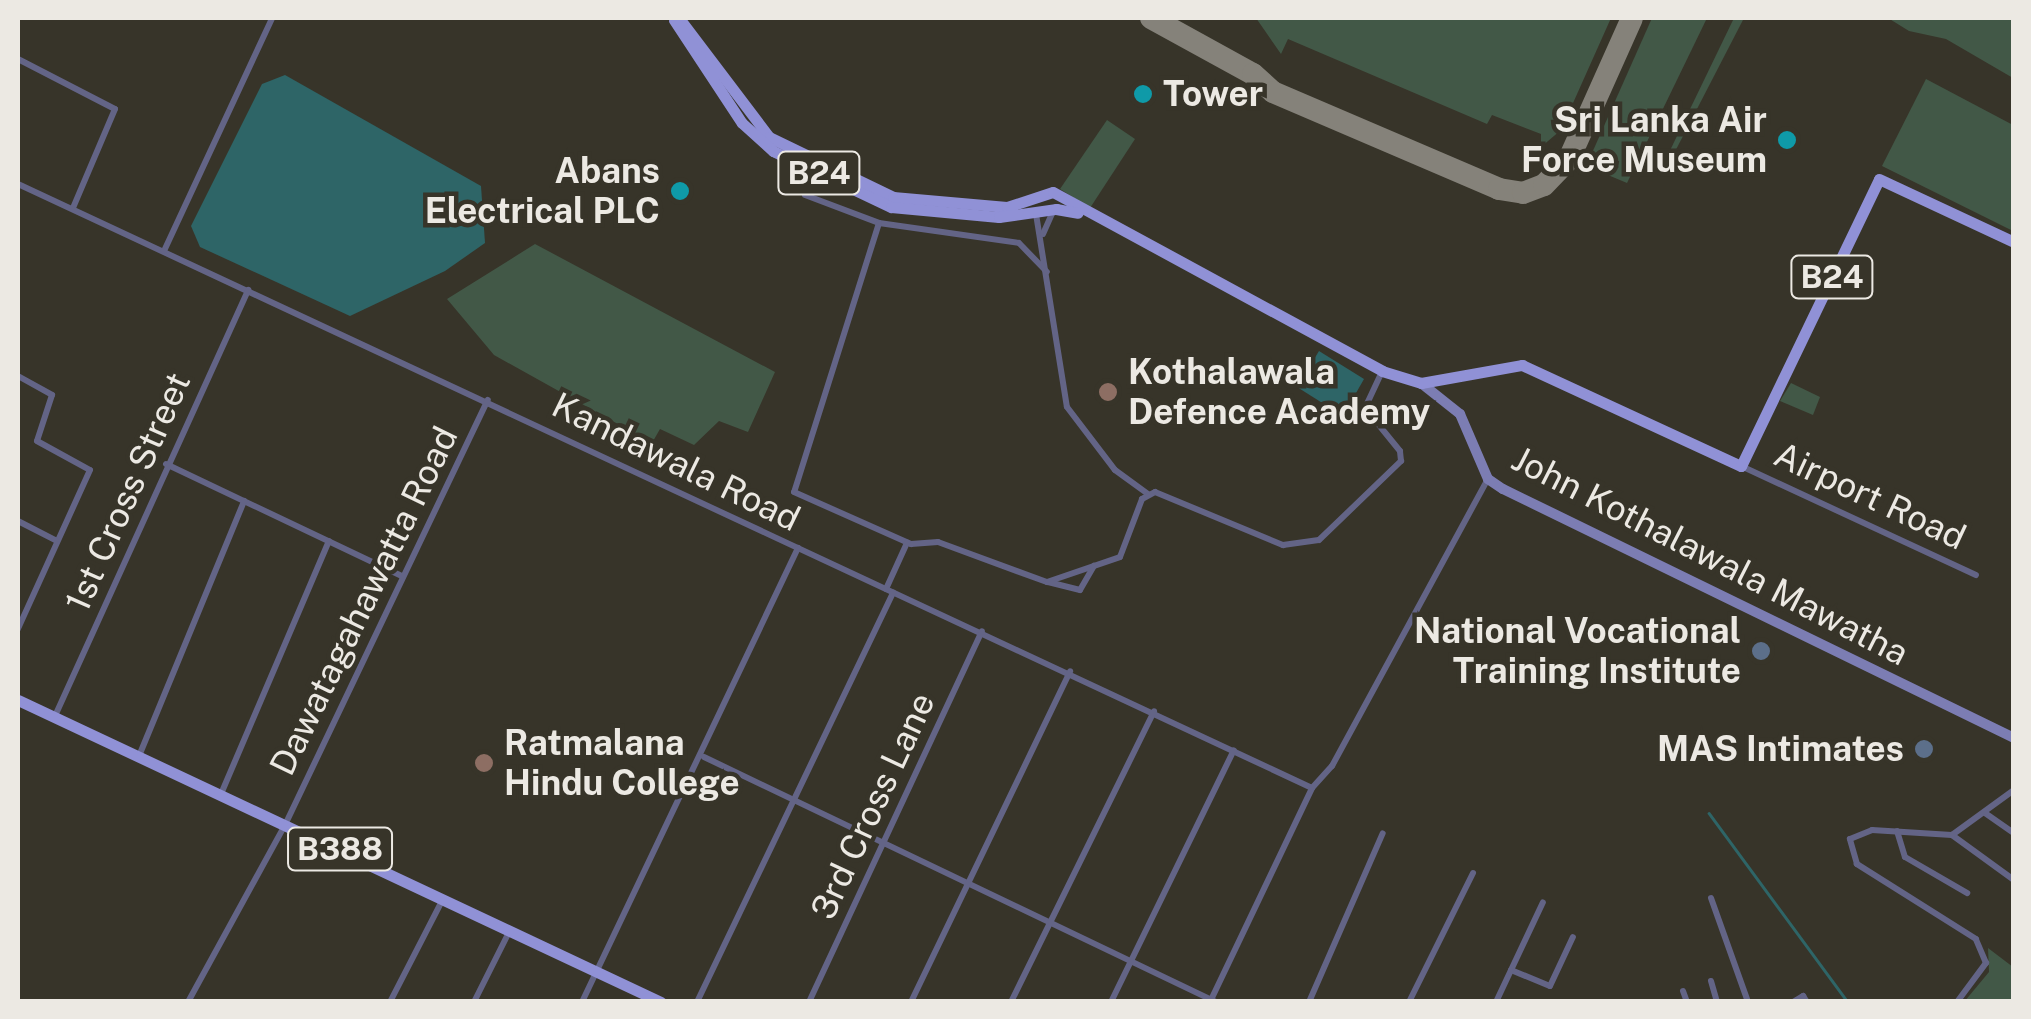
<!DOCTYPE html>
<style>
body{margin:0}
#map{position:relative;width:2031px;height:1019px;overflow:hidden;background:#373429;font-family:"Public Sans",sans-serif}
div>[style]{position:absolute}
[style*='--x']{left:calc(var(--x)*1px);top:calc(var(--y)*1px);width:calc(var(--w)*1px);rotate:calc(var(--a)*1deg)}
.green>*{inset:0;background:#425847}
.water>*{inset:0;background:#2e6567}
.stream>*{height:2.5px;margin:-1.25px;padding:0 1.25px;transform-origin:1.25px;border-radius:1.25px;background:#2e6567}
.taxiway>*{height:22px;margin:-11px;padding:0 11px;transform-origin:11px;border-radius:11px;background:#85827a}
.street>*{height:6px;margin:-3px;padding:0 3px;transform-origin:3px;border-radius:3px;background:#636486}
.secondary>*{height:10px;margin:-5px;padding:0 5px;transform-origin:5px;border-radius:5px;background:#7c7db3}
.primary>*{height:11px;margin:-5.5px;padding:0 5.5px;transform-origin:5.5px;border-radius:5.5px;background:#9091d6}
.dots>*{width:28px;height:28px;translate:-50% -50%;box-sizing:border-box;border:5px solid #373429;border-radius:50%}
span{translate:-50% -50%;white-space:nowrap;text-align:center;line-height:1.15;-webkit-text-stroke:9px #373429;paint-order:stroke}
.shield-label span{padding:2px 8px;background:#373429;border:2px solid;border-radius:8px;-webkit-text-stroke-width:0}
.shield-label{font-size:32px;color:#ece9e3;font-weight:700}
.poi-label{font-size:35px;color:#ece9e3;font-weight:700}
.left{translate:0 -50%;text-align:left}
.right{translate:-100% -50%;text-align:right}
.street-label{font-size:35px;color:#ece9e3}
.frame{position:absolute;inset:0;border:20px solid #ece9e3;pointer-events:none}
</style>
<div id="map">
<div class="green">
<div style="clip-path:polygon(1256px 18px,1611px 18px,1561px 130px,1541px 147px,1541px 134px,1492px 115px,1487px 124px,1288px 39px,1281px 54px)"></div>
<div style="clip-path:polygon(1652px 18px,1707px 18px,1627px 183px,1596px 170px,1592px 153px)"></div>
<div style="clip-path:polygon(1734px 18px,1744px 18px,1667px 167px,1663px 165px)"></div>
<div style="clip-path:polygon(1888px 18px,2013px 18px,2013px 78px,1946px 39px,1909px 31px)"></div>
<div style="clip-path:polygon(1926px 79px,2013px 125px,2013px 231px,1882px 166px)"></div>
<div style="clip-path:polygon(1107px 120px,1135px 139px,1090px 208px,1060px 189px)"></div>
<div style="clip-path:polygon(535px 244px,775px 372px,748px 432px,719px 421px,694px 445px,660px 429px,652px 443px,494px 355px,447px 299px)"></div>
<div style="clip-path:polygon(1791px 383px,1820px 397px,1813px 415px,1780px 401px)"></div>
<div style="clip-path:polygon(1988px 948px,2013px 967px,2013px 1001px,1964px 1002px,1989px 972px)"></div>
</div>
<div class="water">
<div style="clip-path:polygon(285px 75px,481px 186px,485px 243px,445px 271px,350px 316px,200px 247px,191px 226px,262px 84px)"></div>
<div style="clip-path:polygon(1319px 351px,1364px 379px,1343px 416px,1297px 387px)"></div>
</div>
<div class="stream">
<div style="--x:1709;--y:813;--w:235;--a:53.7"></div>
</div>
<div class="taxiway">
<div style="--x:1151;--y:18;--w:116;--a:28.8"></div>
<div style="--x:1253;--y:74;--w:27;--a:42"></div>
<div style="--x:1273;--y:92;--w:246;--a:23.2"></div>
<div style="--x:1499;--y:189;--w:24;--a:9"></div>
<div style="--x:1523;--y:193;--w:22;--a:-21"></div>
<div style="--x:1544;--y:185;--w:36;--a:-46"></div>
<div style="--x:1569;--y:159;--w:154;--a:-65.9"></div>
</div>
<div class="street">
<div style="--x:18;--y:59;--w:109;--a:27.3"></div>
<div style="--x:115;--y:109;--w:108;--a:113"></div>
<div style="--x:18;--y:184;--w:1428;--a:25.02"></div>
<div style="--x:805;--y:195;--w:79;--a:20.7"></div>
<div style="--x:879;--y:223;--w:141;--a:8.1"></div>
<div style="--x:1019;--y:243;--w:40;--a:46"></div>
<div style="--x:1036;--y:214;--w:195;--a:80.9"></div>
<div style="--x:1067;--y:407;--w:79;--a:52.7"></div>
<div style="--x:1115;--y:470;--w:41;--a:36"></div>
<div style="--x:879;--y:223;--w:282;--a:107.5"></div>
<div style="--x:794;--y:492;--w:128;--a:24"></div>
<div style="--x:911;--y:544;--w:27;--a:-4"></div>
<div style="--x:938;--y:542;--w:116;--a:20.2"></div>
<div style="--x:1047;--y:582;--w:77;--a:-18.9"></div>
<div style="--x:1120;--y:557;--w:62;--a:-69.2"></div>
<div style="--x:1142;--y:499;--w:15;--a:-28"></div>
<div style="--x:1155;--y:492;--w:139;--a:22.5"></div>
<div style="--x:1283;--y:545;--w:36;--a:-8"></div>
<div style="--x:1319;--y:540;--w:114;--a:-43.9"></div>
<div style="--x:1401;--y:461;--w:10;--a:-96"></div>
<div style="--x:1400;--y:451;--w:55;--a:-129.1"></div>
<div style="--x:1365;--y:408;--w:40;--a:-65"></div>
<div style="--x:1043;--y:234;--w:24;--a:-66"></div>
<div style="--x:164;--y:251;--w:257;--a:-65.1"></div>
<div style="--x:18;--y:376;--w:39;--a:29"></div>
<div style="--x:52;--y:395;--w:48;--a:108.1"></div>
<div style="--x:37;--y:441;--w:60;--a:28.7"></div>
<div style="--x:90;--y:470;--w:175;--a:114.4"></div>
<div style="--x:166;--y:464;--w:261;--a:25.4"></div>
<div style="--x:1741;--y:466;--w:259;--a:24.9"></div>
<div style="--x:18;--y:521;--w:42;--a:27.2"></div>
<div style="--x:1048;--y:582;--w:33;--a:14"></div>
<div style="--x:1080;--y:590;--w:28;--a:-60"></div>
<div style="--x:886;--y:589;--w:51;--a:-65.5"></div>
<div style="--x:55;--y:716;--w:468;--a:-65.6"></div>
<div style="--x:139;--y:756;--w:276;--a:-67.6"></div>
<div style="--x:704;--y:757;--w:568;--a:25.57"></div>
<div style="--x:221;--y:794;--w:275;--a:-66.9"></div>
<div style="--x:1985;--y:813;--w:35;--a:35"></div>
<div style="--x:1897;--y:831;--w:27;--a:73"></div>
<div style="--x:1905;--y:857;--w:72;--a:30.1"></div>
<div style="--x:1952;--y:835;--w:77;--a:36"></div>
<div style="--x:1711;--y:898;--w:110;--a:70.4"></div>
<div style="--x:1511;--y:970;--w:42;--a:22.3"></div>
<div style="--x:1550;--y:986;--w:54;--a:-64.9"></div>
<div style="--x:1711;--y:981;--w:22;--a:74"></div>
<div style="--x:1683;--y:991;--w:12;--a:70"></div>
<div style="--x:188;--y:1002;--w:202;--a:-61.3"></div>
<div style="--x:285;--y:825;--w:471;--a:-64.5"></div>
<div style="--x:390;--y:1002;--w:114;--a:-62.8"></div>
<div style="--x:474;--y:1002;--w:78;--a:-63.4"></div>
<div style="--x:582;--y:1002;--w:503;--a:-64.56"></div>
<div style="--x:697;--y:1002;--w:454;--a:-64.4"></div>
<div style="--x:809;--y:1002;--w:409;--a:-65"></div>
<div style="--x:911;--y:1002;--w:367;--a:-64.3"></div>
<div style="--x:1011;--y:1002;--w:324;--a:-63.8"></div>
<div style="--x:1111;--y:1002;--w:280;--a:-64"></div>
<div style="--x:1210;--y:1002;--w:237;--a:-64.5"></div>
<div style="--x:1312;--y:788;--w:30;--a:-48"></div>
<div style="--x:1332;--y:766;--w:325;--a:-61.5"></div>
<div style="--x:1309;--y:1002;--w:184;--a:-66.4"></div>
<div style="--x:1409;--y:1002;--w:144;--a:-63.6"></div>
<div style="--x:1496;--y:1002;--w:110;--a:-64.8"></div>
<div style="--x:1793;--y:1002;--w:12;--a:-31"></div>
<div style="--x:1803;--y:996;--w:7;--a:56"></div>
<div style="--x:1957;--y:1002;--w:49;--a:-53.4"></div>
<div style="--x:1986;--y:963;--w:26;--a:-113"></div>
<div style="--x:1976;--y:939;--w:141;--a:-147.8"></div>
<div style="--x:1857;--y:864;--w:26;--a:-106"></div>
<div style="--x:1850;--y:839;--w:24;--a:-22"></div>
<div style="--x:1872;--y:830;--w:80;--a:3.6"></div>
<div style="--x:1952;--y:835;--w:77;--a:-36"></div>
</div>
<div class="secondary">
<div style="--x:1421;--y:383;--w:50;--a:38.5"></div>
<div style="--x:1460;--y:414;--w:71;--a:66.7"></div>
<div style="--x:1488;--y:479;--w:18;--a:34"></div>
<div style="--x:1503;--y:489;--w:568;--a:25.98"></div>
</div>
<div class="primary">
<div style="--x:679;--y:18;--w:149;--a:52.9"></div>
<div style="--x:769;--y:137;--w:138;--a:25.8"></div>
<div style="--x:893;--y:197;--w:114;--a:5"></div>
<div style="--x:1007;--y:207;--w:48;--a:-18.1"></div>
<div style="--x:1053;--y:192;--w:375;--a:28.5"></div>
<div style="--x:1382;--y:371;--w:41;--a:17.1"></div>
<div style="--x:1421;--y:383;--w:103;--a:-10.1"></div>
<div style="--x:1522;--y:365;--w:241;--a:24.8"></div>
<div style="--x:1741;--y:466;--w:318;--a:-64.3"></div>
<div style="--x:1879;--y:179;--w:149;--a:25"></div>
<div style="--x:674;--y:20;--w:123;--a:56.6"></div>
<div style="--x:742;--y:123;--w:42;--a:42.1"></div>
<div style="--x:773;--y:151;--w:131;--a:25.4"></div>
<div style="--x:891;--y:207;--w:108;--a:5.3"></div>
<div style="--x:999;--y:217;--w:58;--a:-8"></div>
<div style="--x:1056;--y:209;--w:22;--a:10"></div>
<div style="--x:18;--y:700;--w:710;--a:25.16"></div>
</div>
<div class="dots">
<div style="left:1143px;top:94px;background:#0f9aa8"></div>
<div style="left:1787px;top:140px;background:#0f9aa8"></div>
<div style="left:680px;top:191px;background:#0f9aa8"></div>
<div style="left:1108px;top:392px;background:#8d6e63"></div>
<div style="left:1761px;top:651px;background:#5c6f8a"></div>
<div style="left:1924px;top:749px;background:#5c6f8a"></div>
<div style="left:484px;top:763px;background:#8d6e63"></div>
</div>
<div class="shield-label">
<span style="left:819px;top:173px">B24</span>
<span style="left:1832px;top:277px">B24</span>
<span style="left:340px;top:849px">B388</span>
</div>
<div class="poi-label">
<span class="left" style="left:1163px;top:94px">Tower</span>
<span class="right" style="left:1767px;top:140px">Sri Lanka Air<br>Force Museum</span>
<span class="right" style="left:660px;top:191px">Abans<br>Electrical PLC</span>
<span class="left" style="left:1128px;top:392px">Kothalawala<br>Defence Academy</span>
<span class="right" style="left:1741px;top:651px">National Vocational<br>Training Institute</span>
<span class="left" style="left:504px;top:763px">Ratmalana<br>Hindu College</span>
<span class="right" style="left:1904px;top:749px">MAS Intimates</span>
</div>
<div class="street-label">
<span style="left:676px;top:462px;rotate:26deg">Kandawala Road</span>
<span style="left:128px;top:492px;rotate:-66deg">1st Cross Street</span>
<span style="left:1870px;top:496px;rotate:25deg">Airport Road</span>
<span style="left:1710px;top:556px;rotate:27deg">John Kothalawala Mawatha</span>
<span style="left:364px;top:601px;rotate:-64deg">Dawatagahawatta Road</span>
<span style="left:873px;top:806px;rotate:-65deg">3rd Cross Lane</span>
</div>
<div class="frame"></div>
</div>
